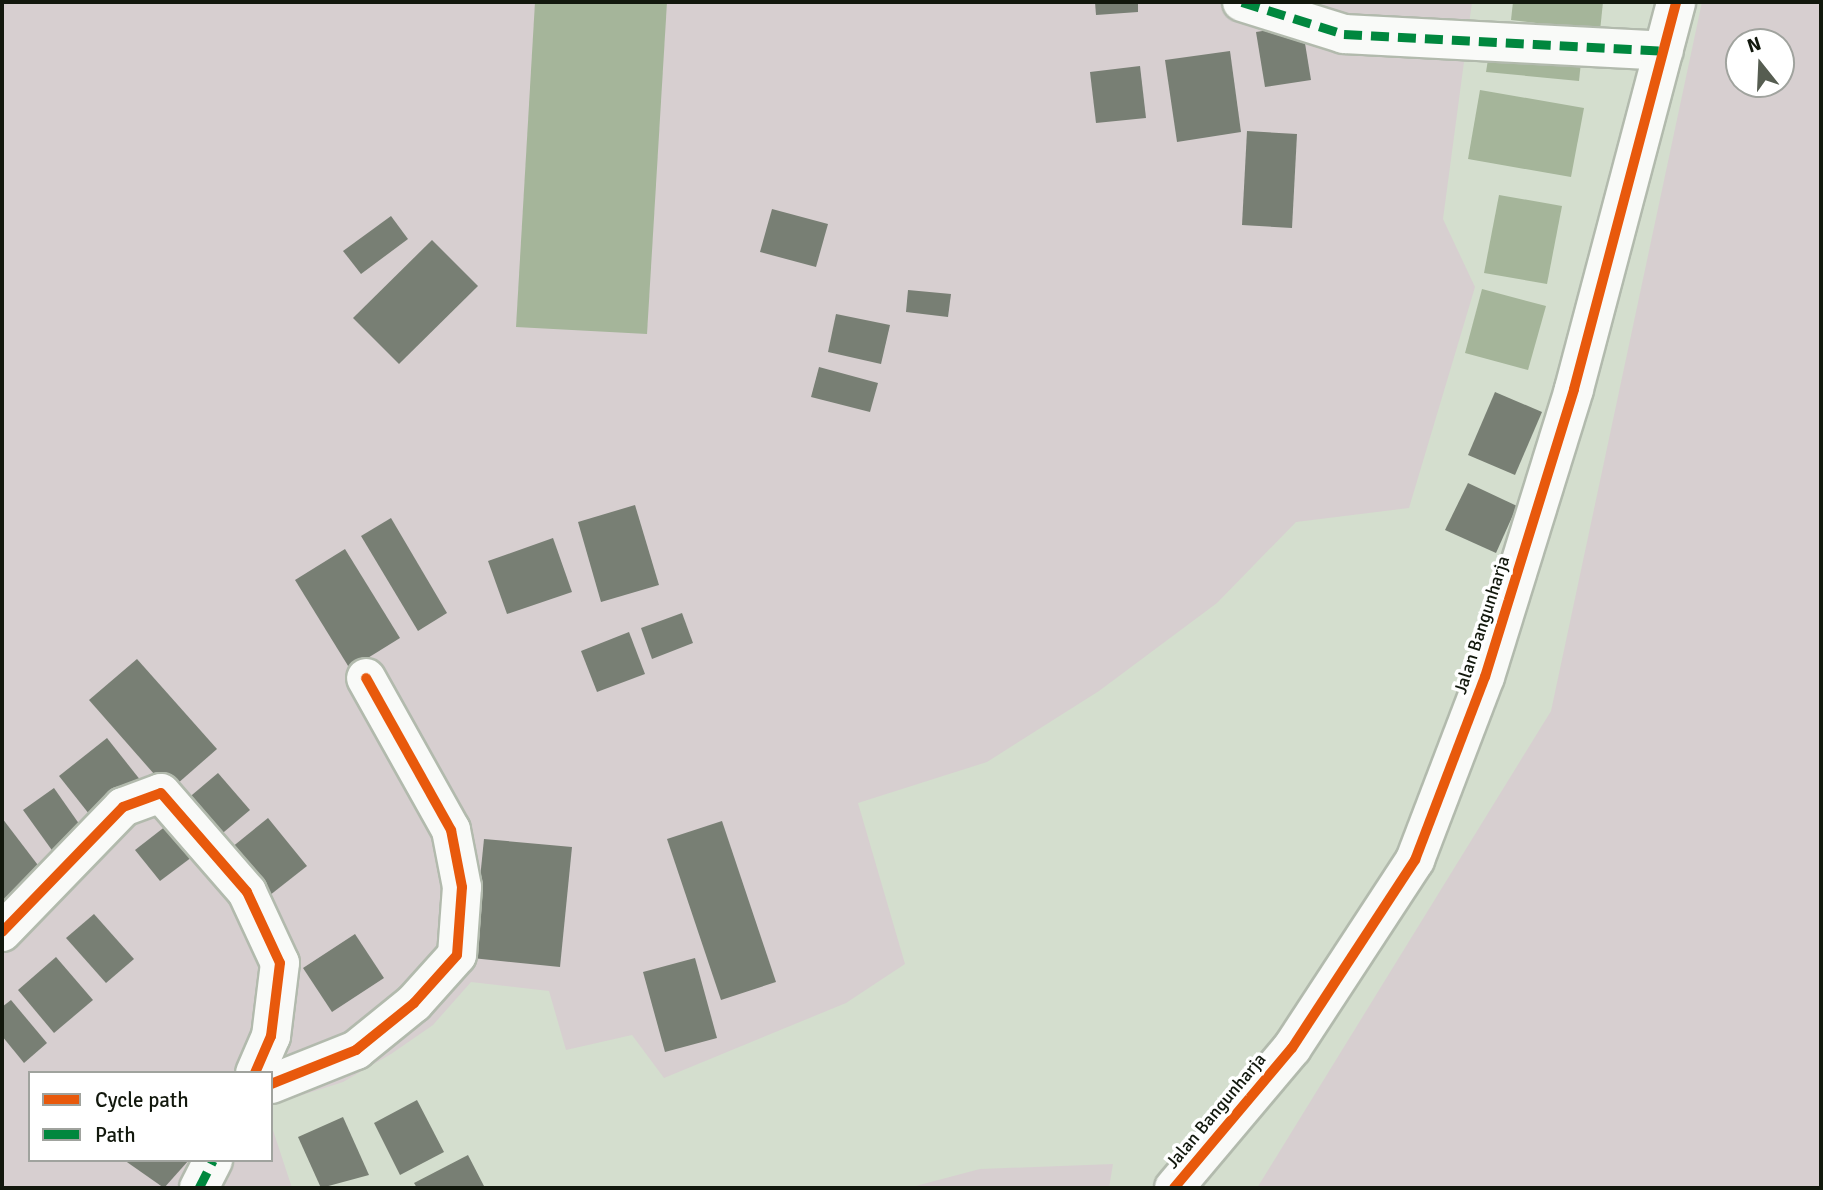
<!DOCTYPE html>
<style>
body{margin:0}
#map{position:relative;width:1823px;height:1190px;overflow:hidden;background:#d4dece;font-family:Signika,sans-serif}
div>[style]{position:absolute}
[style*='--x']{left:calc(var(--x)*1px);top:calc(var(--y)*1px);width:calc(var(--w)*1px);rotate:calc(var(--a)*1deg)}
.green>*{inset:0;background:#d7cfd0}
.water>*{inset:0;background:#a5b59a}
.building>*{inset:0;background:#787f74}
.roads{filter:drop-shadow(2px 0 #b2baad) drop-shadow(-2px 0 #b2baad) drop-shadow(0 2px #b2baad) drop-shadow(0 -2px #b2baad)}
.minor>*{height:38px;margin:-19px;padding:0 19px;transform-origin:19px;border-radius:19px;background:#f9faf8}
.quiet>*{height:9px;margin-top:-4.5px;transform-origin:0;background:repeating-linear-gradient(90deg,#00873e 0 18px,transparent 0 27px)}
.cycleway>*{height:10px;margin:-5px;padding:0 5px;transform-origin:5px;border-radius:5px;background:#e8590c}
span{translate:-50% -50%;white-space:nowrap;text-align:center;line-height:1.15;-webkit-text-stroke:7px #fff;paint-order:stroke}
.street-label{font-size:18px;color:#12180d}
.frame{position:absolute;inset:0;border:4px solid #12180d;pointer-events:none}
.legend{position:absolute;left:28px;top:1071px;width:245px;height:91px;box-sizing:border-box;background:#fff;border:2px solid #a0a39e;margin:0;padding:9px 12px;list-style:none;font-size:21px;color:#12180d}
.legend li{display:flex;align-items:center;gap:14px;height:35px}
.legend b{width:35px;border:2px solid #a0a39e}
.north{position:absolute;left:1725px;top:28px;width:70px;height:70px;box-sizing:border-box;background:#fff;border:2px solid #a0a39e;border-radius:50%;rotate:342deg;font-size:19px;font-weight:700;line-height:28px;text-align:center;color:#12180d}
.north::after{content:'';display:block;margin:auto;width:24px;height:32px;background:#565d51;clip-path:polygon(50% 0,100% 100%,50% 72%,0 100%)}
</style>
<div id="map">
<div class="green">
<div style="clip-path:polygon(2px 2px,1472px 2px,1443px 219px,1475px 287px,1409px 508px,1296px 522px,1217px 603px,1099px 691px,987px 762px,858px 803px,905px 964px,846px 1003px,664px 1078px,632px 1035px,566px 1050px,549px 991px,471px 982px,433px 1025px,391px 1054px,343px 1082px,271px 1105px,271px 1073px,30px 1073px,30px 1160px,271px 1160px,271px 1124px,292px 1188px,2px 1188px)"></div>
<div style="clip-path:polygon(evenodd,1702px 2px,1821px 2px,1821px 1188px,1257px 1188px,1551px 711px,1702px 2px,1739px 42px,1781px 42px,1781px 84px,1739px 84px,1739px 42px)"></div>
<div style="clip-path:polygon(1113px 1164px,1109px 1188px,908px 1188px,980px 1169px)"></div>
</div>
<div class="water">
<div style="clip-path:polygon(535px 2px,667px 2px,647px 334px,516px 327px)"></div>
<div style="clip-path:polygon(1513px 2px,1603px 2px,1600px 31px,1511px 20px)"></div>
<div style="clip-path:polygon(1489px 53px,1581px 62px,1579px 81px,1486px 72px)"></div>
<div style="clip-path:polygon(1480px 90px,1584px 108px,1571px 177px,1468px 159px)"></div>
<div style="clip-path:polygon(1499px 195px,1562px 206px,1547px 284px,1484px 273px)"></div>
<div style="clip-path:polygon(1482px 289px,1546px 306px,1528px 370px,1465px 353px)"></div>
</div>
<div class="building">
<div style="clip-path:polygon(1095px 2px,1138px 2px,1138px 12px,1096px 15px)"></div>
<div style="clip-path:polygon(1302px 25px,1311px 80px,1265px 87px,1256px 32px)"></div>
<div style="clip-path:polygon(1230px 51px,1241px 132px,1177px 142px,1165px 60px)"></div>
<div style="clip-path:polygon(1140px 66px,1146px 118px,1096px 123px,1090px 72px)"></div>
<div style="clip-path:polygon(1247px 131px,1297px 134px,1292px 228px,1242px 225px)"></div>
<div style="clip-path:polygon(772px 209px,828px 224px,816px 267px,760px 252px)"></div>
<div style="clip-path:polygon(391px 216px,408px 239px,361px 274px,343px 251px)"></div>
<div style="clip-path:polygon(432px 240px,478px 286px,399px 364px,353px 318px)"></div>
<div style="clip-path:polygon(908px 290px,951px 294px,948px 317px,906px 312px)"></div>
<div style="clip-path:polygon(836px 314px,890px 325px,881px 364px,828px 352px)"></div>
<div style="clip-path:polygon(819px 367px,878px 383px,870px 412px,811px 397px)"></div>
<div style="clip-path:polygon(1495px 392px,1542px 412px,1515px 475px,1468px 455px)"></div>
<div style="clip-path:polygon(1468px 483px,1517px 506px,1496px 553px,1445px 530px)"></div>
<div style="clip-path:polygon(635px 505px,659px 585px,601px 602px,578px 522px)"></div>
<div style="clip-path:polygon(391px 518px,447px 613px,418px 631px,361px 536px)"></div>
<div style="clip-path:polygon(553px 538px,572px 592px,507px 614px,488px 561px)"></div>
<div style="clip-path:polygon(345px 549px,400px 638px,350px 669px,295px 580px)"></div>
<div style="clip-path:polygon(682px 613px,693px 643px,652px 659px,641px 628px)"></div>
<div style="clip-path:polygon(629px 632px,645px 674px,597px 692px,581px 651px)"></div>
<div style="clip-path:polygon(137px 659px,217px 749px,169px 791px,89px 700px)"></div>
<div style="clip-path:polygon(107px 738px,145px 786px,97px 824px,59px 776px)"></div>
<div style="clip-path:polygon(218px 773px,250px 810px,218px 837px,186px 800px)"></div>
<div style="clip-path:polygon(54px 788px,89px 838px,59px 860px,23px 810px)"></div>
<div style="clip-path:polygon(2px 818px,47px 877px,7px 907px,2px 901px)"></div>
<div style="clip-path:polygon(268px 818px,307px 866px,265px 899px,226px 852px)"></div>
<div style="clip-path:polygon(722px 821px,776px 982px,721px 1000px,667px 839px)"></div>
<div style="clip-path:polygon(171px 822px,196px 854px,160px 881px,135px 850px)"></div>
<div style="clip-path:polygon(484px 839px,572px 847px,560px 967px,472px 958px)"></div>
<div style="clip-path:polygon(94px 914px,134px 959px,106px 983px,66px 938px)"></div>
<div style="clip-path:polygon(355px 934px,384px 978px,332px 1012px,303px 968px)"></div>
<div style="clip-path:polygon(56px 957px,93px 1000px,54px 1033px,18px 990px)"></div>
<div style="clip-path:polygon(695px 958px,717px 1038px,665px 1052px,643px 972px)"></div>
<div style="clip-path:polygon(11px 1000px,47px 1043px,24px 1063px,2px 1036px,2px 1007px)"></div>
<div style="clip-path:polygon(417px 1100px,444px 1152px,400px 1175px,374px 1123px)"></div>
<div style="clip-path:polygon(343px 1117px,369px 1175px,321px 1188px,298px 1137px)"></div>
<div style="clip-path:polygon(468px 1155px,485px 1188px,417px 1188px,414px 1183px)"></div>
<div style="clip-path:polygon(124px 1160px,189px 1160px,164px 1188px)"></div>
</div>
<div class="roads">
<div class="minor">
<div style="--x:1242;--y:2;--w:107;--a:17.4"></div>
<div style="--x:1344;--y:34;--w:320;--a:3"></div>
<div style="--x:2;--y:932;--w:174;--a:-45.9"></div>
<div style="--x:123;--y:807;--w:40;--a:-20.2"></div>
<div style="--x:161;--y:793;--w:131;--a:49"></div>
<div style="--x:247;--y:892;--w:78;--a:65.1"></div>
<div style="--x:280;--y:963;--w:74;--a:97"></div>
<div style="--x:271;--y:1036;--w:40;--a:113.4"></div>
<div style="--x:271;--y:1084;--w:92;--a:-21.8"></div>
<div style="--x:356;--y:1050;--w:75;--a:-39"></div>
<div style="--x:414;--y:1003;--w:64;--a:-48.1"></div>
<div style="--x:457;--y:955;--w:68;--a:-85.8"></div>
<div style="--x:462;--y:887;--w:58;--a:-100.9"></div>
<div style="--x:451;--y:830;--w:174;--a:-119.2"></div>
<div style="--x:199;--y:1188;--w:31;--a:-63"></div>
<div style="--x:1174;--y:1188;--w:183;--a:-49.9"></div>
<div style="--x:1292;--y:1048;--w:225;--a:-56.8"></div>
<div style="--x:1415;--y:860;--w:196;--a:-69.1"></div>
<div style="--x:1485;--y:677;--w:301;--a:-72.8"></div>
<div style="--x:1574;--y:389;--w:400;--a:-75.2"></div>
</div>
</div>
<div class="quiet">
<div style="--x:1242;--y:2;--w:107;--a:17.4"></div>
<div style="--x:1344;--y:34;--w:320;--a:3"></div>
<div style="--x:199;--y:1188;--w:31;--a:-63"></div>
</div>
<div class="cycleway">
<div style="--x:2;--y:932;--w:174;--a:-45.9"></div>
<div style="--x:123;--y:807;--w:40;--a:-20.2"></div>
<div style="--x:161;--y:793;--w:131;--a:49"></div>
<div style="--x:247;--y:892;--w:78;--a:65.1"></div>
<div style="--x:280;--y:963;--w:74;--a:97"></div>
<div style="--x:271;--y:1036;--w:40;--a:113.4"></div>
<div style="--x:271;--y:1084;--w:92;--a:-21.8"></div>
<div style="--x:356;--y:1050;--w:75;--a:-39"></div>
<div style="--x:414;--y:1003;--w:64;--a:-48.1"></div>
<div style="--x:457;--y:955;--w:68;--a:-85.8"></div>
<div style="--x:462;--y:887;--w:58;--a:-100.9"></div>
<div style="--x:451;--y:830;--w:174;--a:-119.2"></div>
<div style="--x:1174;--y:1188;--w:183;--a:-49.9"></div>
<div style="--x:1292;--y:1048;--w:225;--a:-56.8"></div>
<div style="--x:1415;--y:860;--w:196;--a:-69.1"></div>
<div style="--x:1485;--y:677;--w:301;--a:-72.8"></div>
<div style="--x:1574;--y:389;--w:400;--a:-75.2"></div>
</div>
<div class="street-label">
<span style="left:1482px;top:625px;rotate:-72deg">Jalan Bangunharja</span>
<span style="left:1216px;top:1111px;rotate:-50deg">Jalan Bangunharja</span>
</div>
<div class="frame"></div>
<ul class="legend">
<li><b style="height:9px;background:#e8590c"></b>Cycle path</li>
<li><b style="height:9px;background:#00873e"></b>Path</li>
</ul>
<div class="north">N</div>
</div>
